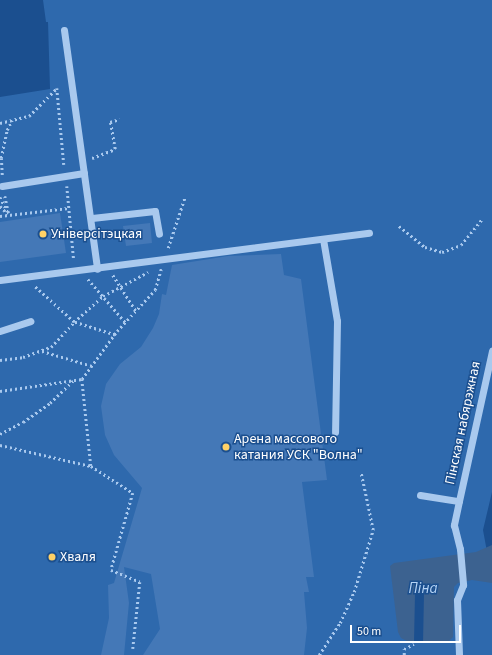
<!DOCTYPE html>
<meta charset="utf-8">
<style>
body{margin:0}
#map{position:relative;width:492px;height:655px;overflow:hidden;background:#1b4f8f;font-family:"Source Sans 3",sans-serif}
div>[style]{position:absolute}
[style*='--x']{left:calc(var(--x)*1px);top:calc(var(--y)*1px);width:calc(var(--w)*1px);rotate:calc(var(--a)*1deg)}
.green>*{inset:0;background:#2e69ad}
.water>*{inset:0;background:#3c6290}
.pier>*{inset:0;background:#1b4f8f}
.building>*{inset:0;background:#4478b7}
.path>*{height:2.5px;margin-top:-1.25px;transform-origin:0;background:repeating-linear-gradient(90deg,#a9c9ee 0 2px,transparent 0 5px)}
.minor>*{height:7px;margin:-3.5px;padding:0 3.5px;transform-origin:3.5px;border-radius:3.5px;background:#a9c9ee}
.dots>*{width:11px;height:11px;translate:-50% -50%;box-sizing:border-box;border:2px solid #1b4f8f;border-radius:50%}
span{translate:-50% -50%;white-space:nowrap;text-align:center;line-height:1.15;-webkit-text-stroke:3px #1b4f8f;paint-order:stroke}
.poi-label{font-size:14px;color:#fff}
.left{translate:0 -50%;text-align:left}
.street-label{font-size:14px;color:#fff}
.water-label{font-size:15px;color:#b5d3f5;font-style:italic}
.scale{position:absolute;left:350px;top:625px;width:111px;height:18px;box-sizing:border-box;border:2px solid #fff;border-top:0;padding-left:5px;font-size:12px;line-height:14px;white-space:nowrap;color:#fff;-webkit-text-stroke:3px #1b4f8f;paint-order:stroke}
</style>
<div id="map">
<div class="green">
<div style="clip-path:polygon(43px 0,492px 0,492px 492px,483px 530px,492px 579px,492px 655px,0 655px,0 97px,50px 89px,48px 22px,46px 22px)"></div>
</div>
<div class="water">
<div style="clip-path:polygon(492px 545px,492px 583px,472px 580px,458px 583px,454px 587px,453px 637px,449px 641px,407px 641px,401px 638px,398px 632px,390px 566px,394px 563px,476px 552px)"></div>
</div>
<div class="pier">
<div style="clip-path:polygon(415px 594px,424px 594px,423px 643px,414px 642px)"></div>
</div>
<div class="building">
<div style="clip-path:polygon(60px 213px,66px 253px,0 262px,0 222px)"></div>
<div style="clip-path:polygon(150px 223px,152px 243px,126px 246px,123px 226px)"></div>
<div style="clip-path:polygon(281px 254px,284px 275px,301px 279px,327px 480px,302px 482px,314px 577px,306px 577px,309px 592px,304px 592px,307px 628px,304px 655px,143px 655px,160px 629px,151px 574px,124px 567px,129px 603px,124px 655px,101px 655px,109px 618px,108px 585px,114px 583px,142px 488px,114px 455px,105px 435px,101px 406px,106px 384px,120px 364px,141px 347px,153px 328px,159px 314px,162px 294px,166px 295px,172px 265px,228px 256px)"></div>
</div>
<div class="path">
<div style="--x:0;--y:123;--w:30;--a:-14"></div>
<div style="--x:29;--y:116;--w:40;--a:-45"></div>
<div style="--x:57;--y:88;--w:77;--a:84.8"></div>
<div style="--x:92;--y:158;--w:25;--a:-21"></div>
<div style="--x:115;--y:149;--w:27;--a:-100"></div>
<div style="--x:110;--y:122;--w:10;--a:-17"></div>
<div style="--x:2;--y:175;--w:17;--a:-93"></div>
<div style="--x:1;--y:158;--w:29;--a:-78"></div>
<div style="--x:7;--y:130;--w:11;--a:-63"></div>
<div style="--x:67;--y:186;--w:75;--a:84.7"></div>
<div style="--x:5;--y:196;--w:19;--a:78"></div>
<div style="--x:0;--y:197;--w:16;--a:63"></div>
<div style="--x:0;--y:206;--w:11;--a:45"></div>
<div style="--x:0;--y:216;--w:69;--a:-6.6"></div>
<div style="--x:399;--y:226;--w:33;--a:39"></div>
<div style="--x:425;--y:247;--w:18;--a:16"></div>
<div style="--x:442;--y:252;--w:20;--a:-20"></div>
<div style="--x:461;--y:245;--w:33;--a:-51"></div>
<div style="--x:168;--y:248;--w:54;--a:-71.6"></div>
<div style="--x:113;--y:275;--w:43;--a:57.4"></div>
<div style="--x:88;--y:279;--w:58;--a:49.2"></div>
<div style="--x:115;--y:335;--w:43;--a:-162.4"></div>
<div style="--x:74;--y:322;--w:39;--a:-42"></div>
<div style="--x:103;--y:296;--w:51;--a:-28.1"></div>
<div style="--x:42;--y:351;--w:52;--a:16.7"></div>
<div style="--x:0;--y:360;--w:23;--a:-7"></div>
<div style="--x:23;--y:357;--w:30;--a:-20"></div>
<div style="--x:51;--y:347;--w:34;--a:-47"></div>
<div style="--x:74;--y:322;--w:54;--a:-138"></div>
<div style="--x:82;--y:379;--w:87;--a:84.1"></div>
<div style="--x:91;--y:466;--w:50;--a:32.7"></div>
<div style="--x:133;--y:493;--w:80;--a:105.9"></div>
<div style="--x:111;--y:570;--w:31;--a:22"></div>
<div style="--x:140;--y:582;--w:67;--a:96"></div>
<div style="--x:0;--y:391;--w:83;--a:-8.3"></div>
<div style="--x:82;--y:379;--w:59;--a:-53.9"></div>
<div style="--x:117;--y:331;--w:56;--a:-47.2"></div>
<div style="--x:155;--y:290;--w:22;--a:-74"></div>
<div style="--x:0;--y:434;--w:26;--a:-28"></div>
<div style="--x:23;--y:422;--w:33;--a:-35"></div>
<div style="--x:50;--y:403;--w:32;--a:-44"></div>
<div style="--x:0;--y:445;--w:93;--a:13"></div>
<div style="--x:319;--y:655;--w:38;--a:-57"></div>
<div style="--x:340;--y:623;--w:34;--a:-66"></div>
<div style="--x:354;--y:592;--w:65;--a:-73"></div>
<div style="--x:373;--y:530;--w:58;--a:-101.9"></div>
<div style="--x:404;--y:655;--w:6;--a:-90"></div>
<div style="--x:404;--y:649;--w:11;--a:-27"></div>
</div>
<div class="minor">
<div style="--x:64;--y:30;--w:241;--a:82.1"></div>
<div style="--x:2;--y:186;--w:83;--a:-9"></div>
<div style="--x:92;--y:218;--w:63;--a:-6.3"></div>
<div style="--x:155;--y:211;--w:23;--a:80"></div>
<div style="--x:323;--y:239;--w:83;--a:80.3"></div>
<div style="--x:337;--y:321;--w:111;--a:91"></div>
<div style="--x:0;--y:280;--w:372;--a:-7.3"></div>
<div style="--x:0;--y:331;--w:32;--a:-18"></div>
<div style="--x:420;--y:495;--w:39;--a:9"></div>
<div style="--x:459;--y:501;--w:25;--a:102"></div>
<div style="--x:454;--y:525;--w:25;--a:76"></div>
<div style="--x:460;--y:549;--w:36;--a:85"></div>
<div style="--x:463;--y:585;--w:16;--a:112"></div>
<div style="--x:457;--y:600;--w:55;--a:87.9"></div>
<div style="--x:459;--y:501;--w:154;--a:-77.6"></div>
</div>
<div class="dots">
<div style="left:43px;top:234px;background:#ffd166"></div>
<div style="left:226px;top:447px;background:#ffd166"></div>
<div style="left:52px;top:557px;background:#ffd166"></div>
</div>
<div class="poi-label">
<span class="left" style="left:51px;top:234px">Універсітэцкая</span>
<span class="left" style="left:234px;top:447px">Арена массового<br>катания УСК "Волна"</span>
<span class="left" style="left:60px;top:557px">Хваля</span>
</div>
<div class="street-label">
<span style="left:463px;top:423px;rotate:-78deg">Пінская набярэжная</span>
</div>
<div class="water-label">
<span style="left:423px;top:589px">Піна</span>
</div>
<div class="scale">50 m</div>
</div>
